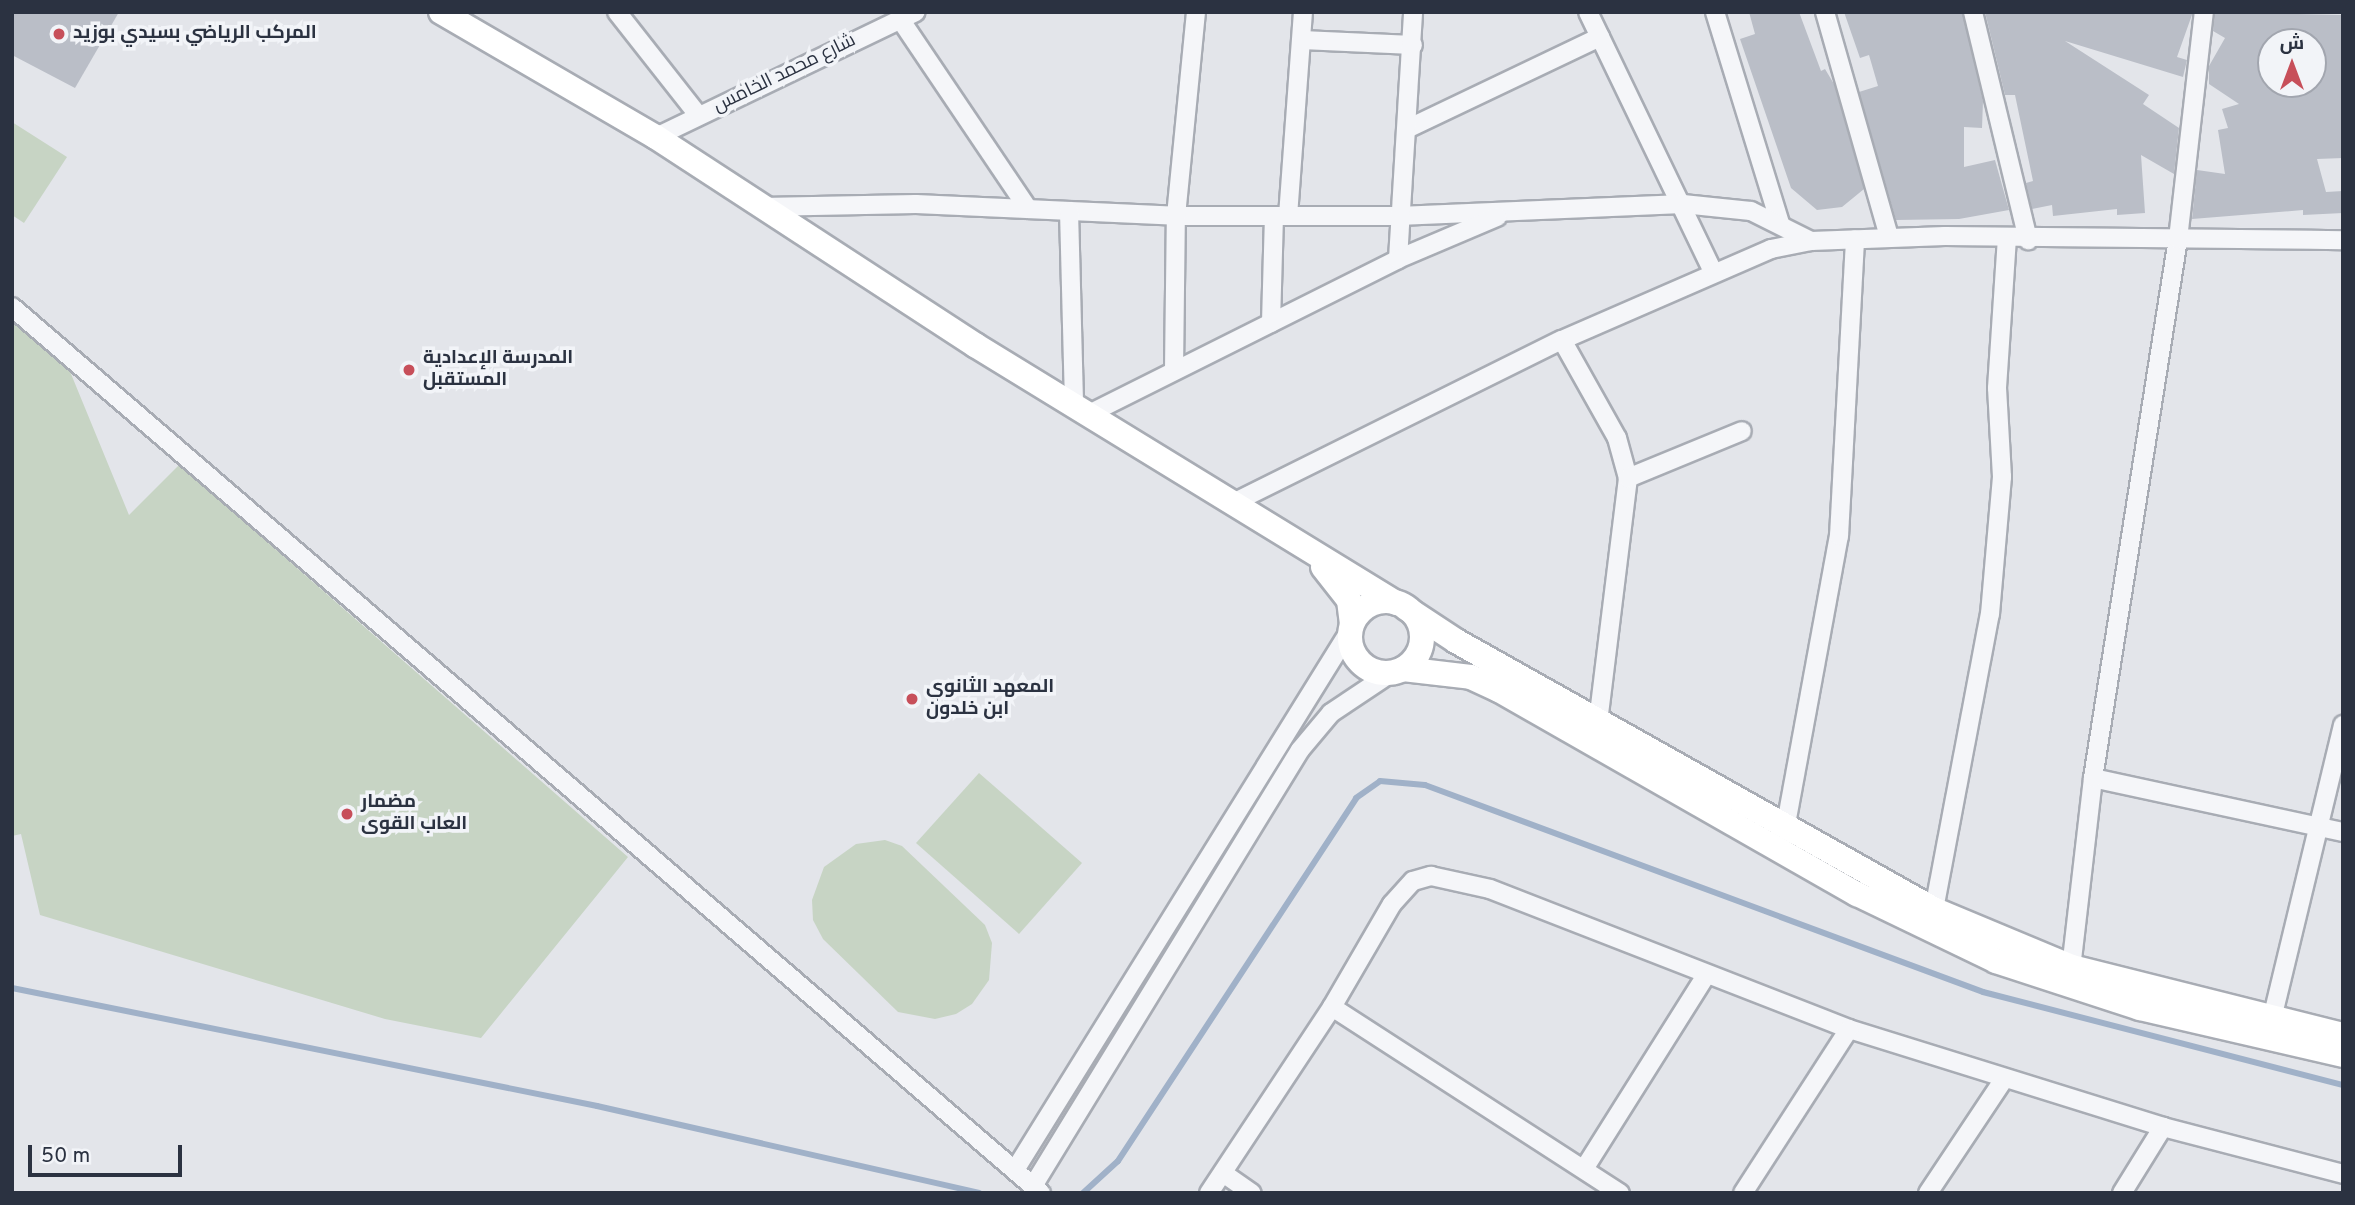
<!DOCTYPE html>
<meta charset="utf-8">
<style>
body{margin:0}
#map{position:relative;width:2355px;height:1205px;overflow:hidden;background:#e3e5ea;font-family:Overpass,Cairo,sans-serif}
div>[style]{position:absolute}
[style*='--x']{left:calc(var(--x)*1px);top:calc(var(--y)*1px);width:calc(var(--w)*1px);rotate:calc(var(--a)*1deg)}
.green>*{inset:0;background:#c7d4c4}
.stream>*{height:6px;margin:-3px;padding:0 3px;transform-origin:3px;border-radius:3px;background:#a0b1c8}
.building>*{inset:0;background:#babec7}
.roads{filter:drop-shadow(2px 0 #a8acb4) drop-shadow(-2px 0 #a8acb4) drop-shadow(0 2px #a8acb4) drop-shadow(0 -2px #a8acb4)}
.street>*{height:18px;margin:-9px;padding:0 9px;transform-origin:9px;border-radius:9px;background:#f5f6f9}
.secondary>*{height:24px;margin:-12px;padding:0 12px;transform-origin:12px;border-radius:12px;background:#fff}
.secondary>.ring{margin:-12px;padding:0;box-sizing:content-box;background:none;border:24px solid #fff;border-radius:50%}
.dots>*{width:19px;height:19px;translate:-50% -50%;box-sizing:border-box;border:4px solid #f2f4f8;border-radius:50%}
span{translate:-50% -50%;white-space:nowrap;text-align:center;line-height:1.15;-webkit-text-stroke:7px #f2f4f8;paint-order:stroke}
.poi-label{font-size:19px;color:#2b3241;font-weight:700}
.left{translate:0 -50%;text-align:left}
.street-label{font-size:19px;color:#2b3241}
.frame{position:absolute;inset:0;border:14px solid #2b3241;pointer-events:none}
.north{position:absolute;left:2257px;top:28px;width:70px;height:70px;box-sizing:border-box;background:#f2f4f8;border:2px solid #a2a6af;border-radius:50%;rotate:0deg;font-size:19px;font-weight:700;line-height:28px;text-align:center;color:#2b3241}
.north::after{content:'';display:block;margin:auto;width:24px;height:32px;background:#c74f5a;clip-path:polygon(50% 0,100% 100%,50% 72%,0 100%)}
.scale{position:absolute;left:28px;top:1145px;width:154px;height:32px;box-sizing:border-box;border:4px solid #2b3241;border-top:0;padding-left:9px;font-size:21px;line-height:24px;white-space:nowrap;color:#2b3241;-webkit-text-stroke:5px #f2f4f8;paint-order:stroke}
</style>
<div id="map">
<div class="green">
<div style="clip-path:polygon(12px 122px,67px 157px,24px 223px,12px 215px)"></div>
<div style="clip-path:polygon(14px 323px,69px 369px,129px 515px,179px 465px,628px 857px,481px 1038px,385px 1019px,40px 915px,21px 834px,12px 836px)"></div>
<div style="clip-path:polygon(979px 773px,1082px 863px,1019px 934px,916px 843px)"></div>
<div style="clip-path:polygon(885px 840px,902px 846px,985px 925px,992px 943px,989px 980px,972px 1004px,956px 1014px,935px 1019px,898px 1012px,823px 939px,813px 920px,812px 900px,824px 867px,856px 844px)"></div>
</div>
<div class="stream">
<div style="--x:12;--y:988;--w:597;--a:11.4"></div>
<div style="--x:597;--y:1106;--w:392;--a:12.8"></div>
<div style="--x:1083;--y:1193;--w:47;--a:-42.4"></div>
<div style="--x:1118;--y:1161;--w:434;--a:-56.7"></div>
<div style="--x:1356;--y:798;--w:29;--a:-35"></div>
<div style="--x:1380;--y:781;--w:45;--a:5.1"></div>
<div style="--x:1425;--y:785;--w:595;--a:20.35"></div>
<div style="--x:1983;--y:992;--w:372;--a:14.5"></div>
</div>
<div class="building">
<div style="clip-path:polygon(12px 12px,119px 12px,75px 88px,12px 55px)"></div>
<div style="clip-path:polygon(1749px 12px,1799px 12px,1821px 71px,1825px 69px,1834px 84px,1864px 189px,1842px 207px,1817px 210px,1791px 188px,1740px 39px,1755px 34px)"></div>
<div style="clip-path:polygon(1844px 12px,1962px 12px,1983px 101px,1982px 128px,1964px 127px,1964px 167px,1995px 160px,2009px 210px,1959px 219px,1896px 220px,1859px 92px,1878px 86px,1869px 55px,1860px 58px)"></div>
<div style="clip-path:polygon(1985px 12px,2193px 12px,2177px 57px,2187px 60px,2183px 77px,2065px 41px,2149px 95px,2143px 104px,2179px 128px,2174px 174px,2141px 155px,2145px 213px,2117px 215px,2117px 209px,2053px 216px,2052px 205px,2032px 209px,2026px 183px,2033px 181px,2015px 95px,2005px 95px)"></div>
<div style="clip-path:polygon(evenodd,2215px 12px,2343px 15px,2343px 158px,2317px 159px,2326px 192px,2343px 191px,2343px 213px,2303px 215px,2303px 210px,2192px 219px,2197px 170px,2225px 174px,2218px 130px,2228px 128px,2222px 109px,2239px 104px,2209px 84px,2209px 66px,2225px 38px,2213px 31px,2215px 12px,2271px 42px,2313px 42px,2313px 84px,2271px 84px,2271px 42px)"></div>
</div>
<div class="roads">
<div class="street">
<div style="--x:617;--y:12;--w:131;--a:51.8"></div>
<div style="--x:1588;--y:12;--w:286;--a:64.3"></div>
<div style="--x:1715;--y:12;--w:221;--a:72.9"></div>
<div style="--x:1825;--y:12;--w:234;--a:74.1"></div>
<div style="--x:1973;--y:12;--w:235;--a:76.4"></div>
<div style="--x:900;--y:19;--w:229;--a:56"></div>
<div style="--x:1302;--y:40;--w:111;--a:2.6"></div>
<div style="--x:1407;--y:129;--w:214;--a:-25.5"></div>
<div style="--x:656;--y:137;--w:288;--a:-25.7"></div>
<div style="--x:762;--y:207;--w:154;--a:-1.1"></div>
<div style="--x:916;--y:204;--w:260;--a:2.6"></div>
<div style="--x:1176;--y:216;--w:222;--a:0"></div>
<div style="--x:1398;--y:216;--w:285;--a:-2.4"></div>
<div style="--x:1683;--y:204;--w:68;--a:5.9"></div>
<div style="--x:1751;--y:211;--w:67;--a:26.6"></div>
<div style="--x:1069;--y:211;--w:195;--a:88.5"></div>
<div style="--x:1288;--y:216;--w:205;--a:-85.8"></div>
<div style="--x:1398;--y:259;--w:247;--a:-86.5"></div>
<div style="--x:12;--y:307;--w:1358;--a:40.73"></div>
<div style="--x:1271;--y:323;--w:107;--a:-88.4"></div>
<div style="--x:1562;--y:340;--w:112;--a:60.7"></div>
<div style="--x:1617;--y:438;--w:41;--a:74.6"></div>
<div style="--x:1628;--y:478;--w:245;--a:97"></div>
<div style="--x:1174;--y:370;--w:154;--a:-89.3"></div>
<div style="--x:1176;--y:216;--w:205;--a:-84.4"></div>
<div style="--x:1087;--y:415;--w:348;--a:-26.6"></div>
<div style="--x:1398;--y:259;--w:108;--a:-23"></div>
<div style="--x:1628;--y:478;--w:123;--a:-22.4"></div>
<div style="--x:1231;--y:504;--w:369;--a:-26.4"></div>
<div style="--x:1562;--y:340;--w:228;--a:-23.5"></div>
<div style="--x:1771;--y:249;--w:41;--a:-11.3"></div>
<div style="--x:1811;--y:241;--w:134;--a:-2.1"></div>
<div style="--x:1945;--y:236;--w:398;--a:0.6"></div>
<div style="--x:2093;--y:778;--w:256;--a:12.2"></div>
<div style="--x:1784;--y:835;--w:304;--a:-79.6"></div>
<div style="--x:1839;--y:536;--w:297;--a:-86.9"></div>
<div style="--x:1932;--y:920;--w:311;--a:-79.3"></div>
<div style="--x:1990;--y:614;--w:138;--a:-85"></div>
<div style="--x:2002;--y:477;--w:89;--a:-93.2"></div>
<div style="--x:1997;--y:388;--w:151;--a:-86.2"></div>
<div style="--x:2070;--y:977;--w:200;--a:-83.4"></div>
<div style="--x:2093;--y:778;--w:546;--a:-81.04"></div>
<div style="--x:2178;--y:239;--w:228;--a:-83.5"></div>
<div style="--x:1332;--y:1007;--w:343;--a:32.9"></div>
<div style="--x:2270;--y:1027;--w:311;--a:-76.4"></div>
<div style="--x:1584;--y:1169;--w:229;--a:-57.8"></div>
<div style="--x:1015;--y:1170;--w:637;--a:-58.16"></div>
<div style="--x:1223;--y:1173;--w:35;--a:35"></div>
<div style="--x:1033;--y:1186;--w:511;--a:-58.52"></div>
<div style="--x:1300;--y:750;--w:48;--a:-50"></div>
<div style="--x:1331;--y:713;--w:72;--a:-33.7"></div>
<div style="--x:1209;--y:1193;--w:223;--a:-56.5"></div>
<div style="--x:1332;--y:1007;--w:119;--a:-59.8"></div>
<div style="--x:1392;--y:904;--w:31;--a:-48"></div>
<div style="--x:1413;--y:881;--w:19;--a:-16"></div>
<div style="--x:1431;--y:876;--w:60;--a:12.4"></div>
<div style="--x:1490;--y:889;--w:385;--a:21.3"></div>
<div style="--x:1849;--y:1029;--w:329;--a:17.3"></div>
<div style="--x:2163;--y:1127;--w:186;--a:14.6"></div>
<div style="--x:1743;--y:1193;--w:195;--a:-57.1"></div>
<div style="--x:1928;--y:1193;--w:137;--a:-56.3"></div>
<div style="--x:2122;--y:1193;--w:78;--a:-58.2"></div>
</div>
<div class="secondary">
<div style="--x:441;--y:12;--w:249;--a:30.2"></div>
<div style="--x:656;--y:137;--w:381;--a:33.1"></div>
<div style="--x:975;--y:345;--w:494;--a:31.5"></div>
<div style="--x:1323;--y:567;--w:42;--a:51.8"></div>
<div style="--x:1349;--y:600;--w:24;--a:83"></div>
<div class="ring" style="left:1350px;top:601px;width:48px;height:48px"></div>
<div style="--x:1406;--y:608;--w:60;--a:33.4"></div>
<div style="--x:1456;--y:641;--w:549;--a:29.32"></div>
<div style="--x:1935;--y:910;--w:148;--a:22.6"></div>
<div style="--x:2072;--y:967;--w:279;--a:14.1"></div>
<div style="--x:1403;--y:669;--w:68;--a:6.7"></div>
<div style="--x:1471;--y:677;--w:31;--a:25"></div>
<div style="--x:1499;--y:690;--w:412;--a:29.7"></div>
<div style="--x:1857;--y:894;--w:154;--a:25.7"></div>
<div style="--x:1996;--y:961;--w:151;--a:18.1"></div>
<div style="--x:2140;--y:1008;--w:208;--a:13"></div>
</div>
</div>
<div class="dots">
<div style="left:59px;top:34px;background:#c74f5a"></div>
<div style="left:409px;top:370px;background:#c74f5a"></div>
<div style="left:912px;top:699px;background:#c74f5a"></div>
<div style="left:347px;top:814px;background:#c74f5a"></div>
</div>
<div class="poi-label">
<span class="left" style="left:73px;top:34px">المركب الرياضي بسيدي بوزيد</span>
<span class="left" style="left:423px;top:370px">المدرسة الإعدادية<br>المستقبل</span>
<span class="left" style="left:926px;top:699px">المعهد الثانوي<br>ابن خلدون</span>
<span class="left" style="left:361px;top:814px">مضمار<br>العاب القوى</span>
</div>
<div class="street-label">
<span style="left:785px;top:74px;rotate:-26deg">شارع محمد الخامس</span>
</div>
<div class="frame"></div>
<div class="north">ش</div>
<div class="scale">50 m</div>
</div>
